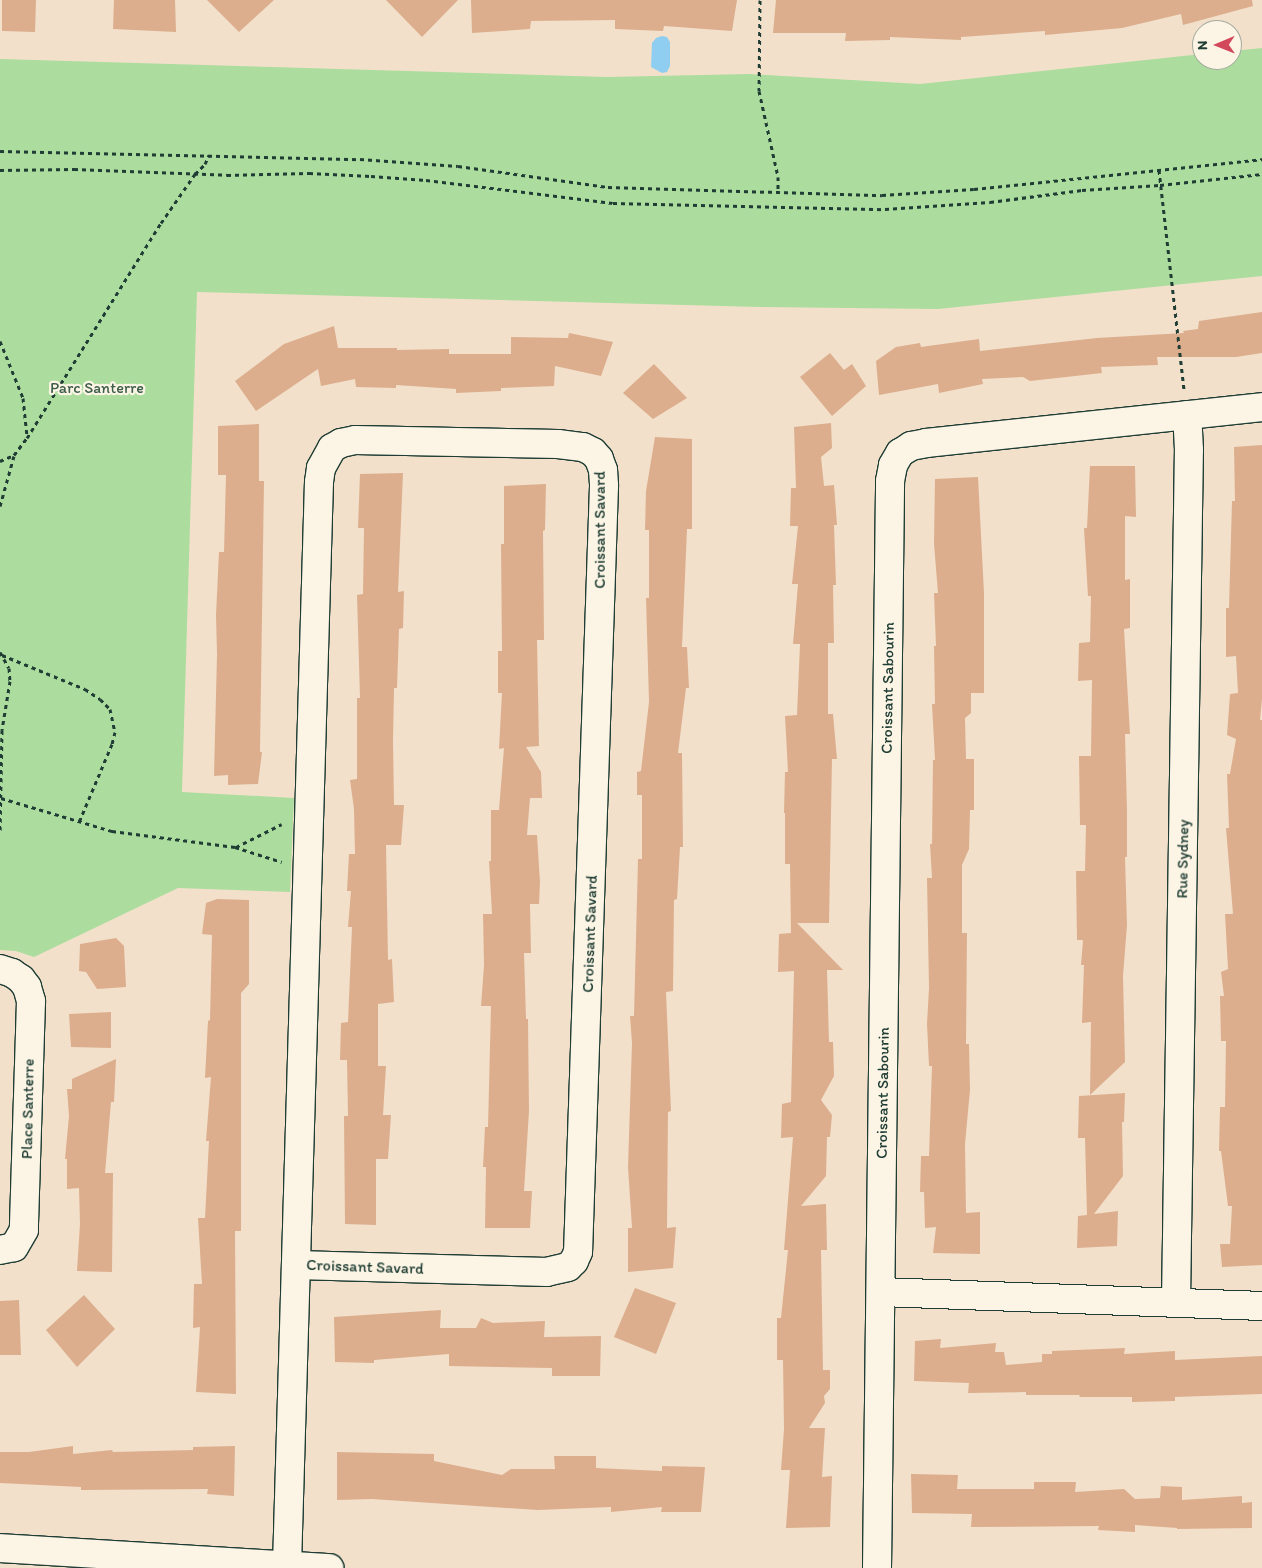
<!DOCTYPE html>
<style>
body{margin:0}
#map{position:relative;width:1262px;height:1568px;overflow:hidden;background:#f2e0cb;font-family:Itim,sans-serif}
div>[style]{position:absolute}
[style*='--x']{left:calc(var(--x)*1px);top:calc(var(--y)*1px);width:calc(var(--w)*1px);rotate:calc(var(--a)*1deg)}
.green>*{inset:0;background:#acdd9e}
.water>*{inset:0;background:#90cef1}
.building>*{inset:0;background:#dcae8d}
.path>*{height:3px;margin-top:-1.5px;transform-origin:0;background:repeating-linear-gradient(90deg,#1f3d34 0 4px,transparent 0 8px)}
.roads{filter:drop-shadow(1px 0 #1f3d34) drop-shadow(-1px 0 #1f3d34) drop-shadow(0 1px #1f3d34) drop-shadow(0 -1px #1f3d34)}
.street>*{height:28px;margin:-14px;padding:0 14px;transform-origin:14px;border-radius:14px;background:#fcf5e5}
span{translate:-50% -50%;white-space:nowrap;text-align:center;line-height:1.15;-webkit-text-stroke:4.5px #fcf5e5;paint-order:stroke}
.park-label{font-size:16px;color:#3b5d49}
.street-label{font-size:16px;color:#1f3d34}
.north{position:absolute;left:1192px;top:20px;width:50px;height:50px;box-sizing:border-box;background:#fcf5e5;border:1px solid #a4ab9e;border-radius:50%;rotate:269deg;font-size:14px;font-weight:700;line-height:20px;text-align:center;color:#1f3d34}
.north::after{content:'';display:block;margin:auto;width:18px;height:22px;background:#d1495b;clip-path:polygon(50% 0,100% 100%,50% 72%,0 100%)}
</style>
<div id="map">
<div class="green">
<div style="clip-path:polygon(1262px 48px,1262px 276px,938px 309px,759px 307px,197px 292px,182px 792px,294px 798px,290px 892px,178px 888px,34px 957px,16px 951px,0 950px,0 59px,607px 77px,749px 74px,920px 84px,1202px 54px,1202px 60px,1232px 60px,1232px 51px)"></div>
</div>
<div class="water">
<div style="clip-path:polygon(662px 36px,667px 37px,670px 42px,670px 66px,667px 72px,662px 73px,651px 67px,652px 43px,656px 38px)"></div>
</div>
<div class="building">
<div style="clip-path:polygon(2px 0,36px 0,35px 32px,2px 31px)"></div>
<div style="clip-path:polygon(114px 0,175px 0,176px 32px,113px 29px)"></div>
<div style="clip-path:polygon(207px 0,274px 0,239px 32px)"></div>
<div style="clip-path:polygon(386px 0,458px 0,422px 37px)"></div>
<div style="clip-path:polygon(471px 0,737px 0,732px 31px,664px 26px,663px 31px,615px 29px,615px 20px,531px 21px,530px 29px,472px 33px)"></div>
<div style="clip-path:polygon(776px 0,1252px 0,1253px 6px,1183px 25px,1181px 14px,1122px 28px,1045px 35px,1045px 31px,961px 37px,961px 40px,890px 37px,890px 40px,845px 41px,846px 33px,773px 33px)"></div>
<div style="clip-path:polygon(1262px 312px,1262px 353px,1236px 357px,1157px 357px,1158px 365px,1101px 367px,1102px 373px,1030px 381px,1023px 377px,982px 379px,983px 384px,939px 393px,938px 384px,879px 395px,876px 361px,896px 347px,920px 343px,921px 347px,979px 339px,980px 351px,1097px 338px,1184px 333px,1183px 331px,1198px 329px,1199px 321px)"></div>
<div style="clip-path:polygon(334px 326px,338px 348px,397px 348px,397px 350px,449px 349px,449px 354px,511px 354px,511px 337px,568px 338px,569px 333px,613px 342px,601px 376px,555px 366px,554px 386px,501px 388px,501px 391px,456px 393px,456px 389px,396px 385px,396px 388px,356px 387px,355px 379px,321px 386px,318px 369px,256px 411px,235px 381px,284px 344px)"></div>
<div style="clip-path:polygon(830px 353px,844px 370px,852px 364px,866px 386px,832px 416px,800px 377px)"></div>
<div style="clip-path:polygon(654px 364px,687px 398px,653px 419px,623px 393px)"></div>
<div style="clip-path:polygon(831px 423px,832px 448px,821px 457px,824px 486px,834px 485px,837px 525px,834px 525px,836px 585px,833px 585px,834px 643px,828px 643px,828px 714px,833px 714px,837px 759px,832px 759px,829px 923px,797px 923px,843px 970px,827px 970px,829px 1042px,833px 1042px,834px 1076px,821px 1100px,832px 1115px,830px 1137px,827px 1137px,826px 1176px,801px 1206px,826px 1204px,827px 1250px,821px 1250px,823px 1370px,830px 1370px,830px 1389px,824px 1396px,825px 1403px,809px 1428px,825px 1428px,822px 1477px,832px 1476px,830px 1527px,786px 1528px,790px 1470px,781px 1470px,784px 1429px,783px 1360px,777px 1360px,777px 1318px,781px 1318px,788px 1250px,784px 1250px,793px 1137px,781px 1138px,782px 1104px,791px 1102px,794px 971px,778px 972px,779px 934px,791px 933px,790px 864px,785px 864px,785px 813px,784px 813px,785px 772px,788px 772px,785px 716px,797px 715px,800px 644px,793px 644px,798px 584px,792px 584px,798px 526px,790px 526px,791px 488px,796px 488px,794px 427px)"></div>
<div style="clip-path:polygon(259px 424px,259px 481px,264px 481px,260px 752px,262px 752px,258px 784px,228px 785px,228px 775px,214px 776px,217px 654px,216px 615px,219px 552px,224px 552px,226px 475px,218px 475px,218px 426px)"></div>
<div style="clip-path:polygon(655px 437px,692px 439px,692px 529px,687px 529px,682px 647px,687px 647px,689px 688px,686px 688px,678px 753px,682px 753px,683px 847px,680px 847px,677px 899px,674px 900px,673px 991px,666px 992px,671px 1111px,668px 1112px,667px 1228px,676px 1227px,673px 1268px,628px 1272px,628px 1228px,632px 1228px,628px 1167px,632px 1043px,630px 1016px,634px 1016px,638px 859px,642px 859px,642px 795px,637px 795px,637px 772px,641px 771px,649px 702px,646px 598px,649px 598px,649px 530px,645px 530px,646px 491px)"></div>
<div style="clip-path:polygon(1262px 445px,1262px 699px,1260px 720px,1262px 720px,1262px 1265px,1222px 1267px,1220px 1244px,1230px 1244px,1232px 1206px,1228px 1206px,1221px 1151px,1219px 1151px,1220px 1107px,1225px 1107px,1226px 1041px,1221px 1041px,1220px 996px,1224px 996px,1221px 972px,1228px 969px,1225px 914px,1233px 914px,1226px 828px,1229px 828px,1227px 774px,1230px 774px,1236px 739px,1227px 735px,1230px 694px,1238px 693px,1236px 656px,1226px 657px,1226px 608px,1229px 608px,1232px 501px,1235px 501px,1234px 447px)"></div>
<div style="clip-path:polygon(1090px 466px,1135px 466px,1136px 517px,1125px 516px,1125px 580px,1130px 579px,1130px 628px,1124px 629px,1130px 734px,1125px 734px,1127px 811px,1127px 857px,1125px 857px,1127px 925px,1123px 976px,1125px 1062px,1090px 1095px,1091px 1022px,1082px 1023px,1084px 965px,1081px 965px,1083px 940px,1077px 940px,1076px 871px,1085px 871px,1086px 825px,1080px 825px,1079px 756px,1091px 756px,1092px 680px,1078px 681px,1079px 643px,1090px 642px,1091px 596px,1088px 596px,1084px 528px,1087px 528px)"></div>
<div style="clip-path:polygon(403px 473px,398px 592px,404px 591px,403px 628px,399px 629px,397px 688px,394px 688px,393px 740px,394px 805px,404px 805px,401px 845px,386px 845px,388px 960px,392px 959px,394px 1002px,378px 1004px,378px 1066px,386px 1066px,383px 1115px,391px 1115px,388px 1159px,376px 1159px,376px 1225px,345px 1224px,344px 1116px,348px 1116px,347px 1060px,340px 1060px,341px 1023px,348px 1022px,352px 927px,348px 927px,351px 891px,347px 891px,349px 854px,355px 854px,354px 809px,350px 780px,357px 779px,357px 698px,360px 698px,357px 595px,363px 594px,364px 528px,358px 528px,360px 474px)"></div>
<div style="clip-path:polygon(978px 477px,984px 593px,984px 693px,971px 693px,971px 713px,965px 718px,966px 759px,974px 759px,974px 810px,970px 810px,969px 849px,962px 865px,962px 933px,967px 933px,966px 1044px,969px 1044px,970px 1090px,965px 1144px,966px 1213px,980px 1212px,980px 1254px,933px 1253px,936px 1227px,925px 1228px,924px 1192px,920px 1192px,921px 1156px,929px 1156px,932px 1066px,929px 1066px,927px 1024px,929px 988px,927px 878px,932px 878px,930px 844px,932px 844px,933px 760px,935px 760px,932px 704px,935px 704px,934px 646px,936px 646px,934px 593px,938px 593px,934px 544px,935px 479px)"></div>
<div style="clip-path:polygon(546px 484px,545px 530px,543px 531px,544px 640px,537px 640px,539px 746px,526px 747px,541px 772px,542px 798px,530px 798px,527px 835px,537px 835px,540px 882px,539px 904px,530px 904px,531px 953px,524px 953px,526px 1019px,528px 1019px,529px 1111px,524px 1191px,532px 1191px,530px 1228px,485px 1228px,486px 1167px,483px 1167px,485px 1127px,488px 1127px,491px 1006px,481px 1006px,484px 965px,483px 914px,492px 914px,489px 861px,491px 861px,491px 810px,499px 810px,504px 748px,499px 749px,502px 693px,498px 693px,498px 651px,502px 651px,501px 544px,504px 544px,504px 486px)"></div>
<div style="clip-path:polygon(217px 899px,249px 900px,249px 984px,241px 993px,241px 1231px,235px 1231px,236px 1394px,196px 1392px,200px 1327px,193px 1328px,194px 1284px,202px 1284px,198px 1218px,205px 1218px,209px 1141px,206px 1141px,211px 1077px,205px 1078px,208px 1021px,210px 1020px,212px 935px,202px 934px,206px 903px)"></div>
<div style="clip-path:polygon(116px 938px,124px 946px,126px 987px,97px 989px,86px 972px,79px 971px,80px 944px)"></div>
<div style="clip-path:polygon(111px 1012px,111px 1048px,71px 1047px,69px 1014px)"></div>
<div style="clip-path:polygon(116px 1059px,114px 1102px,111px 1102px,105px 1173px,113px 1173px,112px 1272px,77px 1271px,80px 1224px,79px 1188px,67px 1189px,67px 1159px,65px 1159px,69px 1116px,67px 1089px,72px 1089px,72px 1079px)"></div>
<div style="clip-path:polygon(1125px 1093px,1124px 1122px,1122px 1122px,1123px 1176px,1094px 1214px,1118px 1211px,1117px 1246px,1077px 1248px,1078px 1216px,1087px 1215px,1085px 1138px,1078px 1138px,1079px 1096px)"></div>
<div style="clip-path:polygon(635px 1288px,676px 1303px,656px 1354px,614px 1337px)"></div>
<div style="clip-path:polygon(84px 1295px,115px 1329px,77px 1367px,46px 1330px)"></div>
<div style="clip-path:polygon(19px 1300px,21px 1355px,0 1355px,0 1301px)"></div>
<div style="clip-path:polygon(441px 1310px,440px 1328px,476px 1328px,481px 1318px,493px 1323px,545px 1321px,544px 1337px,601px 1336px,600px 1376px,552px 1376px,552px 1368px,449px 1366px,449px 1354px,374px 1360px,374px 1363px,335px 1362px,334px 1317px)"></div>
<div style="clip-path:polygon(941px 1339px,940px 1348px,996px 1343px,995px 1352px,1004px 1352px,1006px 1365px,1042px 1362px,1042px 1354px,1052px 1354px,1052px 1351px,1125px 1348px,1124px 1354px,1175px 1351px,1175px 1360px,1262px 1356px,1262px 1394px,1175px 1397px,1175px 1401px,1132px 1402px,1132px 1397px,1079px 1397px,1080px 1395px,1026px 1395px,1026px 1392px,968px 1393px,969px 1383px,914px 1381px,915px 1341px)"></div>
<div style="clip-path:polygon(73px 1446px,73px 1454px,112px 1450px,113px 1452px,193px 1450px,193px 1447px,235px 1446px,234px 1496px,207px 1494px,208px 1489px,81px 1490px,81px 1487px,0 1483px,0 1452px,29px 1452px)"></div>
<div style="clip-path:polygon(337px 1452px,434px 1454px,434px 1461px,502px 1475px,511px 1469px,555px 1469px,554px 1456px,596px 1456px,596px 1468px,662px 1471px,662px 1466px,705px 1467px,701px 1512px,661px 1512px,662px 1507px,611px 1512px,611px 1507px,538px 1510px,372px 1499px,337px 1500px)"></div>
<div style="clip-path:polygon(911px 1474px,958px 1475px,957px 1489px,1034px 1489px,1034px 1482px,1076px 1482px,1075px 1492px,1124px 1489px,1135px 1499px,1160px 1498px,1161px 1486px,1182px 1487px,1182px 1500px,1242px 1496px,1242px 1503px,1252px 1502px,1252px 1528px,1177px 1529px,1177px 1528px,1135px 1525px,1135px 1532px,1098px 1530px,1099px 1526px,971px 1527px,972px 1514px,912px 1513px)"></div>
</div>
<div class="path">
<div style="--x:760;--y:0;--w:91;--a:90.6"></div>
<div style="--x:759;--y:91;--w:88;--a:77.5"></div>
<div style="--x:778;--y:177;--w:15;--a:90"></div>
<div style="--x:0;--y:151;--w:360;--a:1.3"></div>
<div style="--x:360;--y:159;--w:98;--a:4.1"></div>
<div style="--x:458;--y:166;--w:151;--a:8"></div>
<div style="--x:608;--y:187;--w:274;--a:1.7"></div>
<div style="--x:882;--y:195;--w:92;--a:-3.7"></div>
<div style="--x:974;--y:189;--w:290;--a:-5.9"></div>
<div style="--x:0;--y:170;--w:74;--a:-0.8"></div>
<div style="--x:74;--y:169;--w:153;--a:2.2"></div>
<div style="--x:227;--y:175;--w:82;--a:-1.4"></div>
<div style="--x:309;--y:173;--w:62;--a:2.8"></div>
<div style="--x:371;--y:176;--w:55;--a:4.2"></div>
<div style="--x:426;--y:180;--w:188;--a:7"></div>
<div style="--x:613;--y:203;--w:272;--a:1.3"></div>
<div style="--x:885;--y:209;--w:105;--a:-3.8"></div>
<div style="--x:990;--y:202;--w:93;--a:-7.4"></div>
<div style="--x:1082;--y:190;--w:78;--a:-3.7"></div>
<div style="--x:1160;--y:185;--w:103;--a:-6.2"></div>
<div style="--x:1159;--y:170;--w:222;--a:83.5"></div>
<div style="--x:0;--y:341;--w:61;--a:68"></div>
<div style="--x:23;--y:398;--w:39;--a:84"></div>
<div style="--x:0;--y:461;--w:15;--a:-23"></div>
<div style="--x:14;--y:455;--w:21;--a:-53"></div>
<div style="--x:27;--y:438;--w:253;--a:-58.1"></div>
<div style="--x:161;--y:223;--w:60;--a:-55.2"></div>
<div style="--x:195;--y:174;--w:14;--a:-45"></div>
<div style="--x:205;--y:164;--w:10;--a:-66"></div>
<div style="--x:0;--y:506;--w:52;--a:-74.4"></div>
<div style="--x:0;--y:652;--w:18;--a:61"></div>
<div style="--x:9;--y:668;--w:13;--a:86"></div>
<div style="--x:10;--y:681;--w:50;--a:99.3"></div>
<div style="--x:2;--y:730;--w:101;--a:91.1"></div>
<div style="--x:2;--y:655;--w:90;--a:22.3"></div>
<div style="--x:85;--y:689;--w:18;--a:34"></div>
<div style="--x:100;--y:699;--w:14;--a:45"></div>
<div style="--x:110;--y:709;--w:24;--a:78"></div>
<div style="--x:115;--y:732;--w:12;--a:104"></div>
<div style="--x:112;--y:744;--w:85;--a:112.9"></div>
<div style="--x:1;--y:798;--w:116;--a:16.6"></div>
<div style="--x:112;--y:831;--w:124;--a:7.4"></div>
<div style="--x:235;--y:847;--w:49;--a:17.7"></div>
<div style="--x:236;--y:847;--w:51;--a:-26.6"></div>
</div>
<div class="roads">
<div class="street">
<div style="--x:0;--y:969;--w:13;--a:18"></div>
<div style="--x:12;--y:973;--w:11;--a:34"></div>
<div style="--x:21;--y:979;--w:10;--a:53"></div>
<div style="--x:27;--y:987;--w:15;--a:74"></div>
<div style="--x:31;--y:1001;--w:229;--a:91.8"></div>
<div style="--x:24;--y:1230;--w:20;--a:120"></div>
<div style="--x:14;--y:1247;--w:14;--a:168"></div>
<div style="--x:881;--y:1292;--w:381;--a:2.1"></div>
<div style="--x:1176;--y:1302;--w:852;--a:-89.13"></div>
<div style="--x:1189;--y:450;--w:35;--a:-93"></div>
<div style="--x:0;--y:1548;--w:330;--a:3.5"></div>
<div style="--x:287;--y:1566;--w:1084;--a:-88.31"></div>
<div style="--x:319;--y:482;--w:14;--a:-82"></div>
<div style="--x:321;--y:468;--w:23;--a:-61"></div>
<div style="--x:332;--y:448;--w:10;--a:-29"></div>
<div style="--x:341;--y:443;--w:14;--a:-12"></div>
<div style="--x:355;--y:440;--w:203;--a:1.1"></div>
<div style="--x:558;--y:444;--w:25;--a:7"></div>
<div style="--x:583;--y:447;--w:11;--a:27"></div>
<div style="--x:593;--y:452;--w:9;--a:49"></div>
<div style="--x:599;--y:459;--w:12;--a:70"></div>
<div style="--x:603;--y:470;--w:16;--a:86"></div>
<div style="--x:604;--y:486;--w:766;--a:91.94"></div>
<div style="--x:578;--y:1252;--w:10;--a:114"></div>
<div style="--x:574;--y:1261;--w:8;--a:135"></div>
<div style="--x:568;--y:1267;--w:22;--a:167"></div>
<div style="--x:547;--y:1272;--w:251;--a:-178.4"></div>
<div style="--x:877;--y:1568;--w:1087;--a:-89.31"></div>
<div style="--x:890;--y:481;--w:16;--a:-79"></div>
<div style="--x:893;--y:465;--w:14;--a:-60"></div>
<div style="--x:900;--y:453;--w:13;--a:-32"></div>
<div style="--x:911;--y:446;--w:15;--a:-11"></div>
<div style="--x:926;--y:443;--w:338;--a:-6.1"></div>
</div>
</div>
<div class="park-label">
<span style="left:97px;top:388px">Parc Santerre</span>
</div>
<div class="street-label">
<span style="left:600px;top:530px;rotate:-90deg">Croissant Savard</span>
<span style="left:888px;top:688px;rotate:-89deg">Croissant Sabourin</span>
<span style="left:1183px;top:859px;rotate:-89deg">Rue Sydney</span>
<span style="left:590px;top:934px;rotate:-88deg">Croissant Savard</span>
<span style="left:883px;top:1093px;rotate:-89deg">Croissant Sabourin</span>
<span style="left:28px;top:1109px;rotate:-89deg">Place Santerre</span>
<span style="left:365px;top:1267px;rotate:2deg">Croissant Savard</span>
</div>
<div class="north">N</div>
</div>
